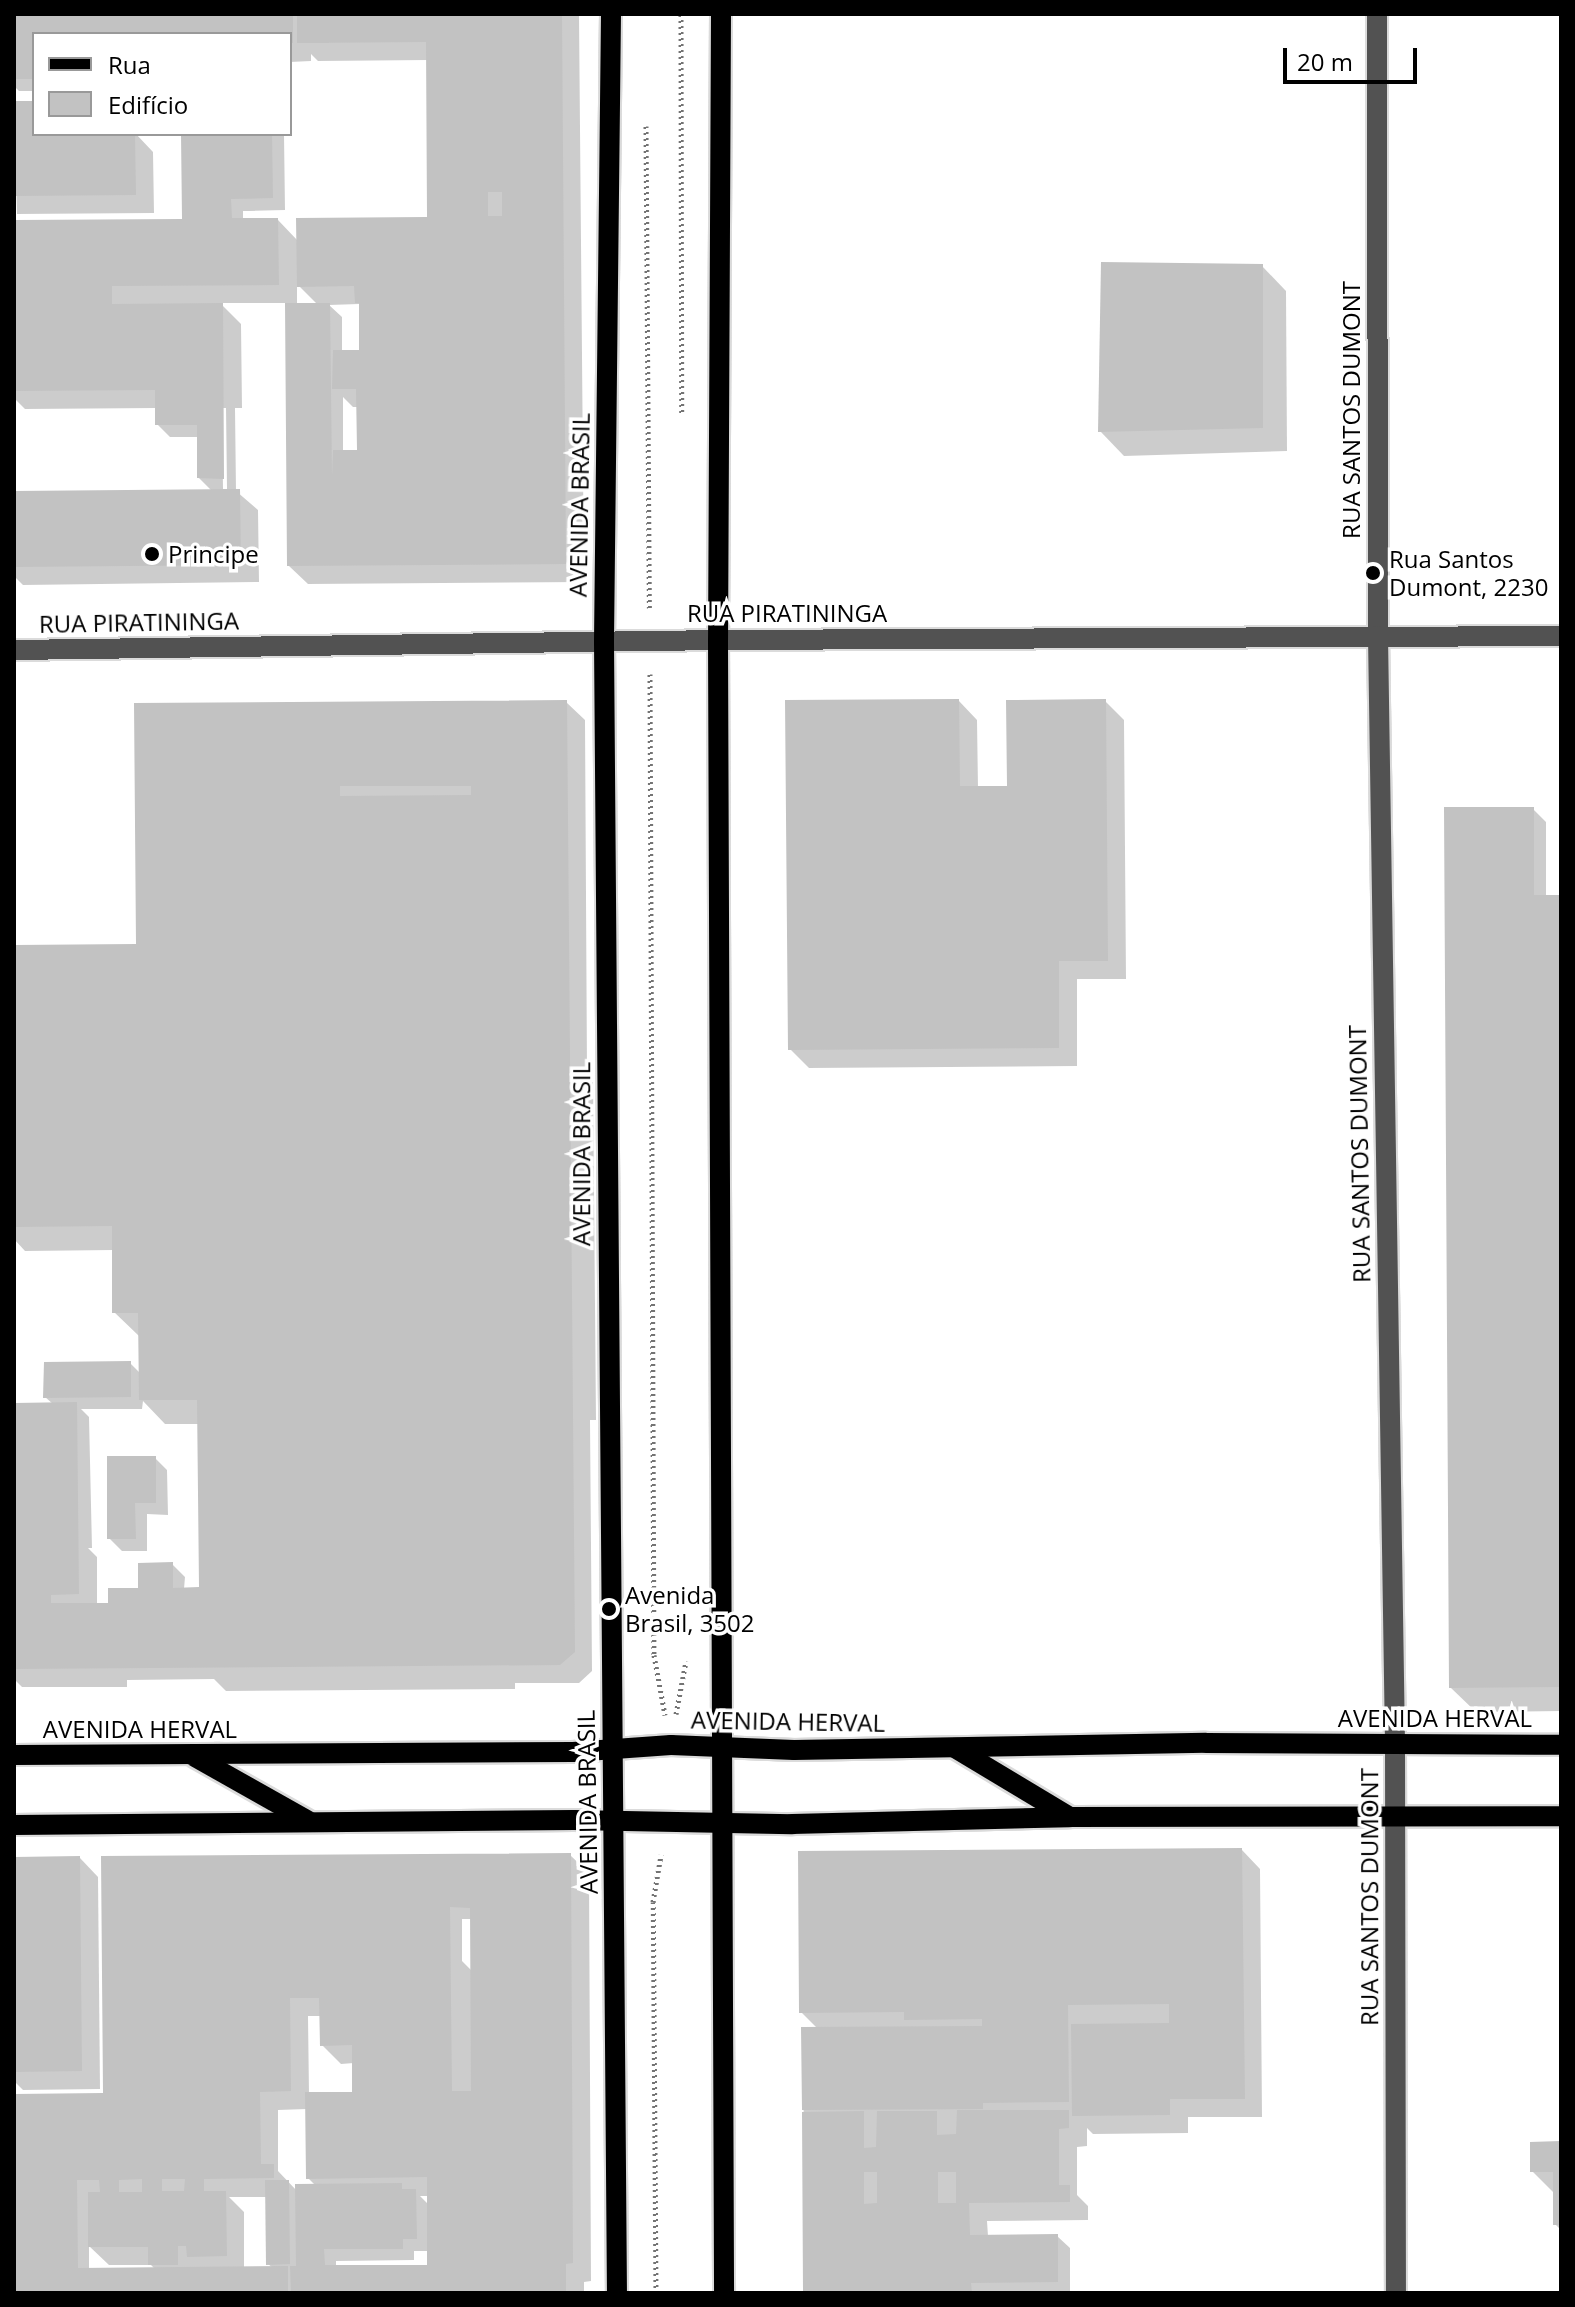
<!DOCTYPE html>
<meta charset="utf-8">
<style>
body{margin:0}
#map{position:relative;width:1575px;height:2307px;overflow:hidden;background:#fff;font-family:"Open Sans",sans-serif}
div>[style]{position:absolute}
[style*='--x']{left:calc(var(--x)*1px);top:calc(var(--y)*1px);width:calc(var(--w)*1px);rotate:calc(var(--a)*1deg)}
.shadow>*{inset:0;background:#0003}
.building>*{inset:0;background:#c2c2c2}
.path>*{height:5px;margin-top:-2.5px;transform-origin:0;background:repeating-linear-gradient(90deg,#747474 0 2px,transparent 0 6px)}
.roads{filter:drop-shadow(2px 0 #dbdbdb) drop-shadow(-2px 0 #dbdbdb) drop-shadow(0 2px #dbdbdb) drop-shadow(0 -2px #dbdbdb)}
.minor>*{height:20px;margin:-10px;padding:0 10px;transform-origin:10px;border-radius:10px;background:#525252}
.major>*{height:20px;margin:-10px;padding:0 10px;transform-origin:10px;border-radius:10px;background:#000}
.dots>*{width:22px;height:22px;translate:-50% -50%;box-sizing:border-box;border:4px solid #fff;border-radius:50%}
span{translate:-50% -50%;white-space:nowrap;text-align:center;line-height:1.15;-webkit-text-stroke:7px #fff;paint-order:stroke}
.street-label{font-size:24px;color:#000}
.poi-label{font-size:24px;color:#000}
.left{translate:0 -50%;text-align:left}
.frame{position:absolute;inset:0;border:16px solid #000;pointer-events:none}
.legend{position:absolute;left:32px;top:32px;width:260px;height:104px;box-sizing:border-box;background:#fff;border:2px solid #999;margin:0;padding:10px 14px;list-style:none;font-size:24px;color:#000}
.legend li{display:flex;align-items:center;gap:16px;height:40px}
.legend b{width:40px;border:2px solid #999}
.scale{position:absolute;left:1283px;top:48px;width:134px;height:36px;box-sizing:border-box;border:4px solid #000;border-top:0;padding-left:10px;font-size:24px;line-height:28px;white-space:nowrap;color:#000;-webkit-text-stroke:6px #fff;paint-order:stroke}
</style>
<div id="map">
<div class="shadow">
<div style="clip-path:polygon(evenodd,14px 14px,579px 14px,584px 582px,308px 584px,289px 566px,287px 303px,220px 303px,241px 324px,242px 408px,235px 408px,236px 491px,258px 510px,259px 582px,23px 585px,14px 576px,14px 493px,213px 492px,199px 478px,199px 437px,170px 437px,157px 424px,157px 408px,25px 409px,14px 398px,14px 222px,184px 221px,182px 134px,284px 134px,285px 210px,243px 211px,243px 220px,278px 220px,298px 241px,429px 219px,429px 60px,318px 61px,311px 54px,311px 61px,290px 62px,290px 34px,34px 34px,34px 91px,19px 91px,14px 86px,14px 14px,297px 284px,318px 305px,297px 305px,297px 284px,14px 14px,359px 304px,361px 352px,342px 352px,342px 317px,329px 305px,359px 304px,14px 14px,343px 397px,353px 407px,358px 407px,358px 452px,343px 452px,343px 397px,14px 14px,222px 408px,226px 408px,227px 489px,223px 489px,222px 408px)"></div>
<div style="clip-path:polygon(14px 103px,34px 103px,34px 134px,136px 134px,153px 152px,154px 213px,17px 214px)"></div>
<div style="clip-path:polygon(1262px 266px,1286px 291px,1287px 451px,1124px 456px,1100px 431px)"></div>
<div style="clip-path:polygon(959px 701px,977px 720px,978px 788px,1006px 788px,1105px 701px,1124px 720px,1126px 979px,1077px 979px,1077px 1066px,809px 1068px,790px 1049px)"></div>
<div style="clip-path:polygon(evenodd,566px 702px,585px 720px,587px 1071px,593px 1077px,596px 1420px,590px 1420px,592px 1671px,579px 1683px,515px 1683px,515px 1689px,226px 1691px,214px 1679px,127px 1680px,127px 1687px,22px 1687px,14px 1679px,14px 1405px,53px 1404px,45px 1397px,130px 1363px,141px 1374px,139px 1336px,114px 1312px,114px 1250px,25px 1251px,14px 1239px,14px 947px,138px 949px,136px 705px,566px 702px,143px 1401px,165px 1424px,199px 1424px,201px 1589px,184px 1589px,185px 1577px,172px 1564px,140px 1589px,110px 1605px,97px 1605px,97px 1557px,88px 1548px,92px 1548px,89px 1417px,81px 1409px,142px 1409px,143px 1401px)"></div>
<div style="clip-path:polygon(1533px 809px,1546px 822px,1546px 896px,1561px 896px,1561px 1711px,1476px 1712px,1451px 1688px)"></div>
<div style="clip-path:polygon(155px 1458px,167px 1470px,168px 1515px,147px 1514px,147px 1551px,122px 1551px,109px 1538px)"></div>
<div style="clip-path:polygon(1242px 1850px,1260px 1869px,1262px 2117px,1188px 2117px,1188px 2133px,1093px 2134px,1087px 2128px,1087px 2146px,1077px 2147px,1077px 2195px,1088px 2206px,1088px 2220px,987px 2221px,988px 2236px,1057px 2236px,1070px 2248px,1070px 2293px,805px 2293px,803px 2029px,818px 2029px,801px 2012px)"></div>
<div style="clip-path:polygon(evenodd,570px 1855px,589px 1873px,591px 2281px,584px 2282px,584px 2293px,14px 2293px,14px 2096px,105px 2095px,103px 1858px,570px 1855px,462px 1919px,472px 1919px,472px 1971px,462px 1961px,462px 1919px,570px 1855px,308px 2016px,321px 2016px,322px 2045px,341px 2064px,354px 2063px,354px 2094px,309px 2094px,308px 2016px,570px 1855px,307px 2109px,308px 2178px,316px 2186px,297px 2191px,278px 2171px,278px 2110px,307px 2109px,570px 1855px,420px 2196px,429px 2196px,429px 2205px,420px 2196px,570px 1855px,229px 2197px,267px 2197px,268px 2264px,273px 2268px,244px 2269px,244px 2212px,229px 2197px,570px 1855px,89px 2246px,109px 2265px,151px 2265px,155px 2269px,89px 2270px,89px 2246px,570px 1855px,414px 2251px,429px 2251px,429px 2267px,336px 2267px,336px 2261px,414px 2260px,414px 2251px)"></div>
<div style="clip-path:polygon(80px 1858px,98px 1877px,100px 2089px,23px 2090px,14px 2081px,14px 1859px)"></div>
<div style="clip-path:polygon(1561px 2143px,1561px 2230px,1555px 2224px,1555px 2194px,1532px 2171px)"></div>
</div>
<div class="building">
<div style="clip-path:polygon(14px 14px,293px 14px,293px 43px,290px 43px,290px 34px,34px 34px,34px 79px,14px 79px)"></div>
<div style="clip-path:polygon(evenodd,297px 14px,562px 14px,566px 564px,287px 566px,285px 303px,330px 303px,332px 477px,333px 450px,357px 450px,356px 389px,332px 389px,333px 350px,359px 350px,359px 303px,355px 303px,354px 286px,297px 287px,296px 218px,427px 217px,426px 42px,297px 43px,297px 14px,488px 192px,502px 192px,502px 216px,488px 216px,488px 192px)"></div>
<div style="clip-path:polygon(14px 101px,34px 101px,34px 134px,135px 134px,136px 195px,14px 196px)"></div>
<div style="clip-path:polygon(181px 134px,272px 134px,273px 198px,231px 199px,232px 218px,278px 218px,279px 285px,112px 286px,112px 304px,223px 303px,224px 479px,197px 478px,197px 425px,155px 425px,155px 390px,14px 391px,14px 220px,182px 219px)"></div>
<div style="clip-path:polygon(1101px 262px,1263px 264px,1263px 428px,1098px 432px)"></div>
<div style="clip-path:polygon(240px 489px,241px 565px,14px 567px,14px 491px)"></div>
<div style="clip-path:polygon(959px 699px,960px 786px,1007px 786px,1006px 700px,1106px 699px,1108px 961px,1059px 961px,1059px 1048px,788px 1050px,785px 700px)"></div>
<div style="clip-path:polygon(evenodd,567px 700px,575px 1652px,560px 1665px,14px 1669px,14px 1403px,77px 1402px,79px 1594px,51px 1595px,51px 1603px,108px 1603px,108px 1588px,138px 1588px,138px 1563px,173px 1562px,173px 1588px,199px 1587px,197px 1400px,139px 1400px,138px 1313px,112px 1313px,112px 1226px,14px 1227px,14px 945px,136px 944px,134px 703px,567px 700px,340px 786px,471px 786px,471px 795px,340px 796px,340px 786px)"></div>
<div style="clip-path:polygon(1444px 807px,1534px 807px,1534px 895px,1561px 895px,1561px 1687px,1449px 1688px)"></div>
<div style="clip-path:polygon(131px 1361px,131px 1397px,43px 1398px,44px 1362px)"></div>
<div style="clip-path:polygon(107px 1456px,156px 1456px,156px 1503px,135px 1503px,136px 1539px,107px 1539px)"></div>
<div style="clip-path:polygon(1242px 1848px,1245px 2099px,1170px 2099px,1170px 2115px,1072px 2116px,1071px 2024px,1169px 2023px,1169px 2004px,1068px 2005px,1069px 2102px,983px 2103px,983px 2109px,802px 2110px,801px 2027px,982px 2026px,982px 2019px,904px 2020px,904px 2012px,799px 2013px,798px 1851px)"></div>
<div style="clip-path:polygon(evenodd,571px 1853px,573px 2263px,566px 2264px,566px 2293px,291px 2293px,290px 2266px,296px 2266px,295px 2184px,402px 2183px,402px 2189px,416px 2189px,417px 2239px,403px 2239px,403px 2249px,324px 2249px,325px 2265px,427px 2265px,427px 2177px,306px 2179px,305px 2092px,352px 2092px,352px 2045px,320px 2046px,319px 1998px,290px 1998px,291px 2091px,260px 2092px,261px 2164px,274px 2164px,274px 2178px,204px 2179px,204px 2191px,226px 2191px,227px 2256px,187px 2257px,186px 2246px,178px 2246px,178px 2265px,148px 2265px,148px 2247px,88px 2247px,88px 2192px,100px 2192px,99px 2180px,77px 2180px,78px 2268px,288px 2266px,288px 2293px,14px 2293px,14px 2094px,103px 2093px,101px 1856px,571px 1853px,450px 1907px,470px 1908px,471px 2091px,452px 2091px,450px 1907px,571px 1853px,142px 2179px,142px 2192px,119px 2192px,119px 2180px,142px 2179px,571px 1853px,162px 2179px,185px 2179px,184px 2191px,162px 2191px,162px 2179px)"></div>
<div style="clip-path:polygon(80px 1856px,82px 2071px,14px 2072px,14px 1857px)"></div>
<div style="clip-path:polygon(evenodd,957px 2110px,1069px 2110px,1069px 2128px,1059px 2129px,1059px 2185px,1070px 2185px,1070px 2202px,969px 2203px,970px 2235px,1058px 2234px,1058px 2282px,971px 2283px,972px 2293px,803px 2293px,802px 2112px,864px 2111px,864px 2148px,876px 2147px,877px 2111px,937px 2111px,937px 2135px,956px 2134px,957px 2110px,864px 2172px,877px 2172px,877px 2203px,864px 2204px,864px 2172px,957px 2110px,938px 2172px,956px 2172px,956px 2203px,938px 2203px,938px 2172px)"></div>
<div style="clip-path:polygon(1561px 2141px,1561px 2225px,1553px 2225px,1553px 2172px,1530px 2172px,1530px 2142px)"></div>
<div style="clip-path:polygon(265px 2180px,289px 2180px,290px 2264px,266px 2265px)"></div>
</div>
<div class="path">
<div style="--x:681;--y:14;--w:401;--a:89.9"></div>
<div style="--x:646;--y:126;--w:482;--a:89.6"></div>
<div style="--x:650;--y:674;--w:981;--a:89.77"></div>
<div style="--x:654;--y:1655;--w:61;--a:79.6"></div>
<div style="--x:676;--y:1714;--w:54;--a:-79.3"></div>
<div style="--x:656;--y:2293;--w:391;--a:-90.4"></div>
<div style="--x:653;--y:1902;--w:48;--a:-80.3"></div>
</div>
<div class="roads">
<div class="minor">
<div style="--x:1377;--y:14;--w:622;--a:89.91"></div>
<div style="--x:1378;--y:636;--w:1109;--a:89.12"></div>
<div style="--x:1395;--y:1745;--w:548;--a:89.9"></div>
<div style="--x:14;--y:650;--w:704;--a:-0.81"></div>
<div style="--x:718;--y:640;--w:843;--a:-0.27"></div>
</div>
<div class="major">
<div style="--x:611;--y:14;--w:628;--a:90.64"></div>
<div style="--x:604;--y:642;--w:1651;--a:89.55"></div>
<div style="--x:721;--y:14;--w:626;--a:90.27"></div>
<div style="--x:718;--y:640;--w:1653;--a:89.79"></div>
<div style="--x:955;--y:1748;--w:132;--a:31"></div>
<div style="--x:14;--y:1755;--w:559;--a:-0.31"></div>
<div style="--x:573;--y:1752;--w:98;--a:-4.1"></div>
<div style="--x:671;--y:1745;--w:123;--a:2.3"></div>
<div style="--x:794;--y:1750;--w:412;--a:-1"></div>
<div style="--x:1206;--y:1743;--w:355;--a:0.3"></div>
<div style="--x:195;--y:1757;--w:129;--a:29.4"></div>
<div style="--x:14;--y:1825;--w:560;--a:-0.51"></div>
<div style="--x:574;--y:1820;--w:218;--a:1.1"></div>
<div style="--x:792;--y:1824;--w:277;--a:-1.4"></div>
<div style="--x:1069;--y:1817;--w:492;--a:-0.1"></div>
</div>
</div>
<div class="dots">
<div style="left:152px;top:554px;background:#000"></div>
<div style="left:1373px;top:573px;background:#000"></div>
<div style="left:609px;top:1609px;background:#000"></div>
</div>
<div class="street-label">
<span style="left:1351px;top:410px;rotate:-90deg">RUA SANTOS DUMONT</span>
<span style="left:579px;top:505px;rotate:-89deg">AVENIDA BRASIL</span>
<span style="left:787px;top:613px">RUA PIRATININGA</span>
<span style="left:139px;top:622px;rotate:-1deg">RUA PIRATININGA</span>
<span style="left:581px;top:1154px;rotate:-90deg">AVENIDA BRASIL</span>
<span style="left:1359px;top:1154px;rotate:-91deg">RUA SANTOS DUMONT</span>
<span style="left:1435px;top:1718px">AVENIDA HERVAL</span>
<span style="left:788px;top:1721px;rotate:1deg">AVENIDA HERVAL</span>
<span style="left:140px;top:1729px">AVENIDA HERVAL</span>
<span style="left:587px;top:1802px;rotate:-91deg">AVENIDA BRASIL</span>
<span style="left:1369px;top:1897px;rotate:-90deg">RUA SANTOS DUMONT</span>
</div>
<div class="poi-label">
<span class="left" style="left:168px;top:554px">Principe</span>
<span class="left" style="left:1389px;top:573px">Rua Santos<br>Dumont, 2230</span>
<span class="left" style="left:625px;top:1609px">Avenida<br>Brasil, 3502</span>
</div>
<div class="frame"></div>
<ul class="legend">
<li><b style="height:10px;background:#000"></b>Rua</li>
<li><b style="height:22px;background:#c2c2c2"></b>Edifício</li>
</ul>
<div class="scale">20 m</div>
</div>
